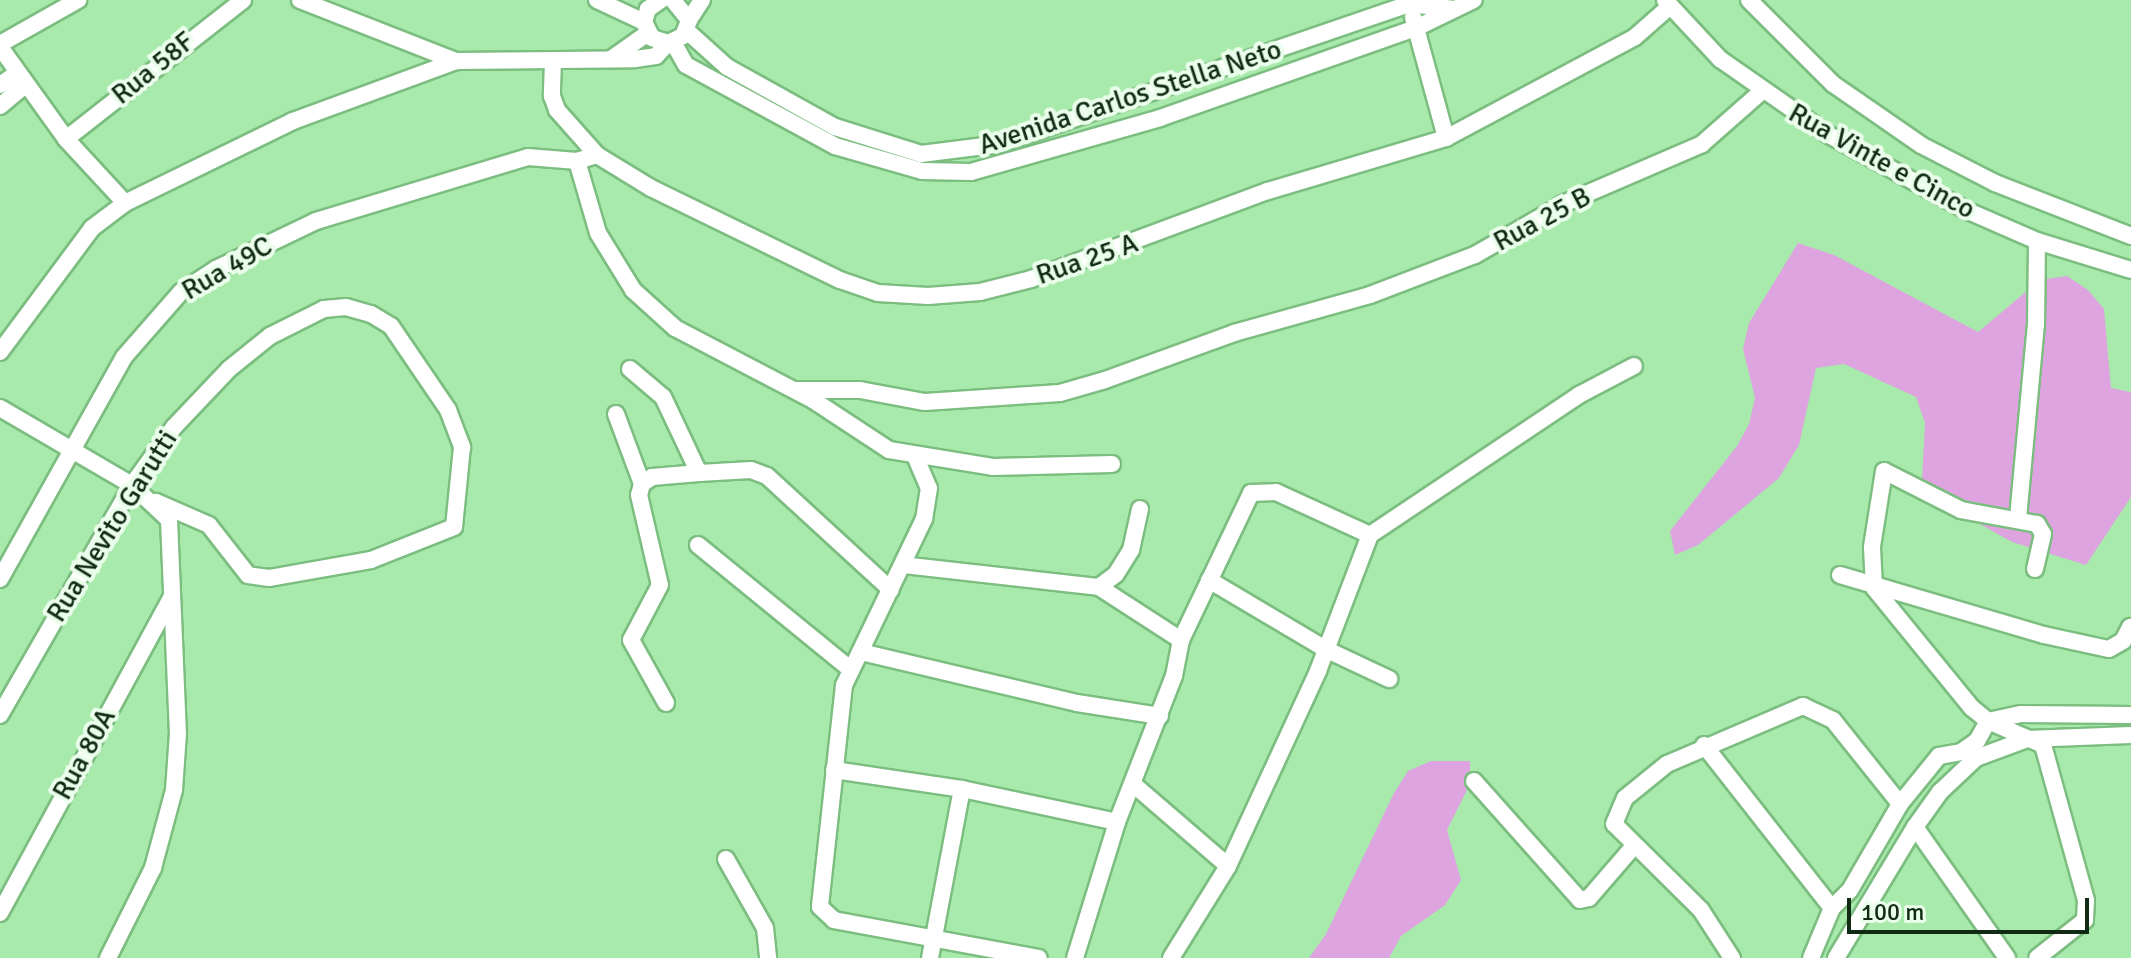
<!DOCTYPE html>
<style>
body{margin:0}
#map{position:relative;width:2131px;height:958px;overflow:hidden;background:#a8eaab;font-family:Signika,sans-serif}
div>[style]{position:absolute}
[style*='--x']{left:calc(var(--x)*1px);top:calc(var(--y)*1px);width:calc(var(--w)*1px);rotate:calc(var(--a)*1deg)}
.green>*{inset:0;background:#dea4e0}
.roads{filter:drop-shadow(2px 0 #7cbd80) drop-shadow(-2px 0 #7cbd80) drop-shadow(0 2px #7cbd80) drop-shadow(0 -2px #7cbd80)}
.minor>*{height:16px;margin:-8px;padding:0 8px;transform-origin:8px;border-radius:8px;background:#fff}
span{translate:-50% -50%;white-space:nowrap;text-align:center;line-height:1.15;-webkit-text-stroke:8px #eafeeb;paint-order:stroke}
.street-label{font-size:28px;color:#102a13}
.scale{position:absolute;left:1847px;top:898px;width:242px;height:36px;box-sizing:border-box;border:4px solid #102a13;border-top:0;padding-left:10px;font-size:24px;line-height:28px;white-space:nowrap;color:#102a13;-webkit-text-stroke:6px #eafeeb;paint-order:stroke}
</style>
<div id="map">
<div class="green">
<div style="clip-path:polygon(1798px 243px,1834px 255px,1978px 332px,2040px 280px,2067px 276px,2088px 290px,2104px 309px,2111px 388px,2131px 392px,2131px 497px,2086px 565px,2012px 542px,1942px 503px,1922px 479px,1925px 423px,1916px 397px,1844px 364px,1816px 368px,1799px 445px,1779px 478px,1698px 545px,1675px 555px,1670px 531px,1737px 446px,1749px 424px,1755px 398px,1743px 349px,1749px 323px)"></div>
<div style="clip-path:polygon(1431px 761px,1470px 761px,1470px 784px,1447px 830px,1461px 880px,1445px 905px,1401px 936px,1389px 958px,1309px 958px,1326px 934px,1394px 793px,1408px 771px)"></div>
</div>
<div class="roads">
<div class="minor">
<div style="--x:300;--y:0;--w:168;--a:21.4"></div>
<div style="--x:597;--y:0;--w:52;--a:25.1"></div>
<div style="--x:661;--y:0;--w:16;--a:145"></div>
<div style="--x:648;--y:9;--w:14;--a:107"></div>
<div style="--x:644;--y:22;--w:18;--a:63"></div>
<div style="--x:652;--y:38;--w:17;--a:17"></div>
<div style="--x:668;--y:43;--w:17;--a:-25"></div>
<div style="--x:683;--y:36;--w:17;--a:-69"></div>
<div style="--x:689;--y:20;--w:26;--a:-129"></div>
<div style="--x:1665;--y:0;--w:81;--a:47"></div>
<div style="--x:1720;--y:59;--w:133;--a:34.9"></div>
<div style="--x:1829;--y:135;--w:158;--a:28.7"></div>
<div style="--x:1968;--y:211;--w:75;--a:23.5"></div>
<div style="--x:2037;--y:241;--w:98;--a:17.1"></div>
<div style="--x:1749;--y:0;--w:119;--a:45"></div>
<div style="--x:1833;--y:84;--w:107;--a:34.7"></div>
<div style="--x:1921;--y:145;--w:83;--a:27.2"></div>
<div style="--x:1995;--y:183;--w:146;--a:21.3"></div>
<div style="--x:1413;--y:17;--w:125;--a:74.7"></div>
<div style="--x:689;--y:20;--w:24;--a:-57"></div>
<div style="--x:687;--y:31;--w:54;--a:42"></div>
<div style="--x:727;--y:67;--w:124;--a:29.1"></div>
<div style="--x:835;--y:127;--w:90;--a:17.4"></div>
<div style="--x:921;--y:154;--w:80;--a:-7.2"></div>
<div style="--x:1000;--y:144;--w:432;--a:-18.9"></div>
<div style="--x:1409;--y:4;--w:46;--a:6.2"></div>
<div style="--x:673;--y:42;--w:26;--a:61"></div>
<div style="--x:686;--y:65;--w:170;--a:28.5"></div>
<div style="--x:835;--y:146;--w:91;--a:16"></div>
<div style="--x:922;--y:171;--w:49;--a:1.2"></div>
<div style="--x:971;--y:172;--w:197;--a:-15.9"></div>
<div style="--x:1160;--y:118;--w:271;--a:-19.4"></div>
<div style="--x:1416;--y:28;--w:64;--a:-25.8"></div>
<div style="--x:0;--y:44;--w:90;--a:-29.4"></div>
<div style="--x:0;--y:47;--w:113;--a:54.3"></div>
<div style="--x:66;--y:139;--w:87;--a:47.3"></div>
<div style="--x:611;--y:59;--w:45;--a:-35.1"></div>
<div style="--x:553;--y:61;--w:35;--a:92"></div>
<div style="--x:552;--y:96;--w:15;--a:70"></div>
<div style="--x:557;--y:110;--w:60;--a:48.4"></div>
<div style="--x:597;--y:155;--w:63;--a:31.4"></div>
<div style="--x:651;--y:188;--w:210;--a:26"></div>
<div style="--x:840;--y:280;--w:40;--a:18.9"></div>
<div style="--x:878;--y:293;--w:50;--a:3.4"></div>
<div style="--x:928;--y:296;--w:52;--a:-4.4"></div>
<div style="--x:980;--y:292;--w:53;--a:-14.3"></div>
<div style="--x:1031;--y:279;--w:253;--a:-20.4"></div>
<div style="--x:1268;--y:191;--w:186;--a:-16.6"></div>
<div style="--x:1446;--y:138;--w:214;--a:-28.1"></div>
<div style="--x:1635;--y:37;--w:45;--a:-41.4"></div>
<div style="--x:0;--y:85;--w:19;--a:-35"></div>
<div style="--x:0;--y:106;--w:33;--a:-40"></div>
<div style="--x:66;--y:139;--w:225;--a:-38.1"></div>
<div style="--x:577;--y:161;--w:75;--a:73.7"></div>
<div style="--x:598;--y:233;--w:67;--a:58.4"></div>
<div style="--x:633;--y:290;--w:57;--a:42.1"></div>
<div style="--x:675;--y:328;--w:156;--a:27.6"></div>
<div style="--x:813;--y:400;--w:91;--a:33.3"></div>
<div style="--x:889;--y:450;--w:105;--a:9.3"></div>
<div style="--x:993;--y:467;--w:119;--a:-1.4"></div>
<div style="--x:0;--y:352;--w:154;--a:-53.4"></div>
<div style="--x:92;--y:228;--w:41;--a:-37.1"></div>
<div style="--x:125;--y:203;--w:187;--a:-26"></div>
<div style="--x:293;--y:121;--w:174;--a:-20.2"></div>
<div style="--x:456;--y:61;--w:179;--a:-0.6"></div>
<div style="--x:635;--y:59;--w:21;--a:-8"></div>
<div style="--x:656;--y:56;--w:18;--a:-47"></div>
<div style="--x:630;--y:369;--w:43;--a:40.3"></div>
<div style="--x:663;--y:397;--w:84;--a:64.7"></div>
<div style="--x:795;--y:390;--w:65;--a:0"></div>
<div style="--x:860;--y:390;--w:66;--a:10.5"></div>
<div style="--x:925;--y:402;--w:135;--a:-3.8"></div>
<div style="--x:1060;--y:393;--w:47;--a:-16.1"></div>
<div style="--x:1105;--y:380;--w:137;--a:-20"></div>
<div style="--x:1234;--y:333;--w:141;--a:-15.6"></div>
<div style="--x:1370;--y:295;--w:112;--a:-20.9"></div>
<div style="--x:1475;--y:255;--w:102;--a:-30.1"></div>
<div style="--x:1563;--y:204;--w:151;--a:-23.3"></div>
<div style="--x:1702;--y:144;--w:79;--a:-41.4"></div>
<div style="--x:0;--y:408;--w:153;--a:30.3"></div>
<div style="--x:132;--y:485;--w:51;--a:43.4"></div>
<div style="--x:169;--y:520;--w:213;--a:87.6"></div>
<div style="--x:178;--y:733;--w:57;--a:94"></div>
<div style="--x:174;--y:790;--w:81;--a:105.1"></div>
<div style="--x:153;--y:868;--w:101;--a:116.6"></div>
<div style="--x:616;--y:414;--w:75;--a:69.6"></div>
<div style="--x:642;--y:484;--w:11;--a:105"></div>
<div style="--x:639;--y:495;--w:92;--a:76.9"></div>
<div style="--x:660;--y:585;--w:62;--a:117.8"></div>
<div style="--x:631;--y:640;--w:72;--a:60.9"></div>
<div style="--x:916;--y:458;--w:33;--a:67"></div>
<div style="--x:929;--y:488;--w:31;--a:99"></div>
<div style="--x:924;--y:519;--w:184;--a:115.7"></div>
<div style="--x:844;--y:685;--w:223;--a:96.2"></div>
<div style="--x:820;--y:907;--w:19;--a:43"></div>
<div style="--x:834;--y:920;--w:208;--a:10.5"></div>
<div style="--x:642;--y:484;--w:12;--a:-35"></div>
<div style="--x:652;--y:477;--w:47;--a:-4.9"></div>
<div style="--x:699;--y:473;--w:52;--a:-3.3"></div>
<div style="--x:751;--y:470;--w:17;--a:21"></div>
<div style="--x:767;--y:476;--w:168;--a:42.6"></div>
<div style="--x:2018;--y:518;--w:194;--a:-84.7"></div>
<div style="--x:2036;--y:325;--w:84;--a:-89.3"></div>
<div style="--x:698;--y:545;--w:195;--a:39.2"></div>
<div style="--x:903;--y:565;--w:197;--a:6.4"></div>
<div style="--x:1099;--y:587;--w:98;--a:32.9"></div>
<div style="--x:2035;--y:569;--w:36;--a:-77"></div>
<div style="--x:2043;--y:534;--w:12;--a:-121"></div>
<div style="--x:2037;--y:524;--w:77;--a:-169.6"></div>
<div style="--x:1961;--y:510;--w:86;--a:-153.1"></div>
<div style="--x:1884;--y:471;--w:77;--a:99"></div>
<div style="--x:1872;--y:547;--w:41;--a:87.2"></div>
<div style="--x:1874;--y:588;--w:155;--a:50.8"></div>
<div style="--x:1972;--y:708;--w:21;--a:39"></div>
<div style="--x:1988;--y:721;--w:60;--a:23.6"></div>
<div style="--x:2043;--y:745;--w:161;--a:74.5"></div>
<div style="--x:2086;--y:900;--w:20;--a:93"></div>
<div style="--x:2085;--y:920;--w:61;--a:141.6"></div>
<div style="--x:1840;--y:575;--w:213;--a:16.4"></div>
<div style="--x:2044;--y:635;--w:66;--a:12.2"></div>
<div style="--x:2109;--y:649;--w:16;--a:-30"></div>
<div style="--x:2123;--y:641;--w:16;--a:-63"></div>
<div style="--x:0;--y:579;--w:254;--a:-60.8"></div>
<div style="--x:124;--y:357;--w:86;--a:-48.8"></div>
<div style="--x:181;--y:292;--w:42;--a:-33.3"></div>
<div style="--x:216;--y:269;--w:111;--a:-25.6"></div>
<div style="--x:316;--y:221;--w:221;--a:-16.8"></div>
<div style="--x:528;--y:157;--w:49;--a:4.7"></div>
<div style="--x:577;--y:161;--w:21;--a:-17"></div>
<div style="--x:1209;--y:580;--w:135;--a:30.7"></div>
<div style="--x:1325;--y:649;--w:71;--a:25.1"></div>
<div style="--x:1099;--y:587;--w:21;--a:-37"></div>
<div style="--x:1116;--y:574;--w:28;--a:-58"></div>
<div style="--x:1131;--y:550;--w:42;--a:-77.6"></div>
<div style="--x:861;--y:652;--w:222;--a:13.3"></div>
<div style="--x:1077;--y:703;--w:84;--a:8.9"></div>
<div style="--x:0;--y:715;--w:265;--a:-60.1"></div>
<div style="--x:132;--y:485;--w:72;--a:-54.1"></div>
<div style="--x:174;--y:427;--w:80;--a:-46.5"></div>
<div style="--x:229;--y:369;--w:53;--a:-38.8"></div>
<div style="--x:270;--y:336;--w:60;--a:-26.6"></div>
<div style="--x:324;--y:309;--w:22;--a:-5"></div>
<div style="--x:346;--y:307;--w:26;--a:16"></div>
<div style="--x:371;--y:314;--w:23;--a:31"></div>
<div style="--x:391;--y:326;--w:102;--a:55.8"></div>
<div style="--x:448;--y:410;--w:40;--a:69"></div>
<div style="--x:462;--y:447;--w:80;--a:95.7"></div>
<div style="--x:454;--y:527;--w:89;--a:158.3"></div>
<div style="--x:371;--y:560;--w:104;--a:170"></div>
<div style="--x:269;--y:578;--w:21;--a:-172"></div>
<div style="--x:248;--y:575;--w:63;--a:-128"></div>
<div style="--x:209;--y:525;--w:58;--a:-156.5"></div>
<div style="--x:1704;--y:745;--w:207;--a:51.9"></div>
<div style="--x:834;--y:770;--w:129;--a:8.4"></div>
<div style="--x:962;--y:789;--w:158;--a:12"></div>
<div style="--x:1474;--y:781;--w:159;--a:48.3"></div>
<div style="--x:1580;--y:900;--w:9;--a:-13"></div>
<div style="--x:1589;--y:898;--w:67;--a:-49.2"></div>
<div style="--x:1133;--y:784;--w:125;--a:40.8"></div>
<div style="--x:1915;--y:827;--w:160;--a:54.9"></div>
<div style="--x:726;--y:859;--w:79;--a:60.5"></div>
<div style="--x:765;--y:928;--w:30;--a:84"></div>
<div style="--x:0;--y:913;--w:358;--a:-61.5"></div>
<div style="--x:930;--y:958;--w:172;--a:-79.3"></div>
<div style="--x:1075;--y:958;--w:142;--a:-72.8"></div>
<div style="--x:1117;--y:822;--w:157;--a:-68.7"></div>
<div style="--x:1174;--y:676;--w:37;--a:-79"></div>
<div style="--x:1181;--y:640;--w:163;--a:-64.5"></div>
<div style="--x:1251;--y:493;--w:25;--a:-2"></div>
<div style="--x:1276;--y:492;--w:103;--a:24.6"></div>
<div style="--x:1370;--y:535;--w:252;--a:-33.8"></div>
<div style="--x:1579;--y:395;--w:62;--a:-27.8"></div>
<div style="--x:1171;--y:958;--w:108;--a:-58.2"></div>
<div style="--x:1228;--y:866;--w:215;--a:-65.2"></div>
<div style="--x:1318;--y:671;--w:146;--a:-69.1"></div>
<div style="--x:1732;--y:958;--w:57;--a:-122.9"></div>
<div style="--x:1701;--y:910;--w:122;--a:-135.3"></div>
<div style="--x:1614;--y:824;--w:28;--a:-67"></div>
<div style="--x:1625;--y:798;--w:54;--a:-39"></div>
<div style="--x:1667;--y:764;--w:148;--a:-23.1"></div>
<div style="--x:1803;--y:706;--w:33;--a:25"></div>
<div style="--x:1833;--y:720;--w:107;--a:51.4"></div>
<div style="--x:1811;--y:958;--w:54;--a:-67.2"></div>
<div style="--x:1832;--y:908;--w:25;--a:-45"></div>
<div style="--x:1850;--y:890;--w:99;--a:-59.8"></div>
<div style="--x:1900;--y:804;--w:62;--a:-50.9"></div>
<div style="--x:1939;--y:756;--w:22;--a:-10"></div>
<div style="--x:1961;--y:752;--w:19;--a:-35"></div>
<div style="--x:1977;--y:741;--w:23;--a:-61"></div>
<div style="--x:1988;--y:721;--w:34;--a:-12"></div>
<div style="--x:2021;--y:714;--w:110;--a:0.5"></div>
<div style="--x:1836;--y:958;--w:153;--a:-58.9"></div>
<div style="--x:1915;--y:827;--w:43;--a:-54.5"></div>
<div style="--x:1940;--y:792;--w:50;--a:-43.4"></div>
<div style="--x:1976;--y:758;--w:54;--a:-20.4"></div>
<div style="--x:2027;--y:739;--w:104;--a:-2.2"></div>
</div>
</div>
<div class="street-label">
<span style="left:153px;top:68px;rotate:-39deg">Rua 58F</span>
<span style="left:1130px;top:97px;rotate:-18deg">Avenida Carlos Stella Neto</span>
<span style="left:1882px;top:161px;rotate:29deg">Rua Vinte e Cinco</span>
<span style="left:1542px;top:219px;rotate:-28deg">Rua 25 B</span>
<span style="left:1087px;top:259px;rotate:-19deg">Rua 25 A</span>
<span style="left:227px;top:268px;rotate:-30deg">Rua 49C</span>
<span style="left:112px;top:526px;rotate:-58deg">Rua Nevito Garutti</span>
<span style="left:84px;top:754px;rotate:-61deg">Rua 80A</span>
</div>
<div class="scale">100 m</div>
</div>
